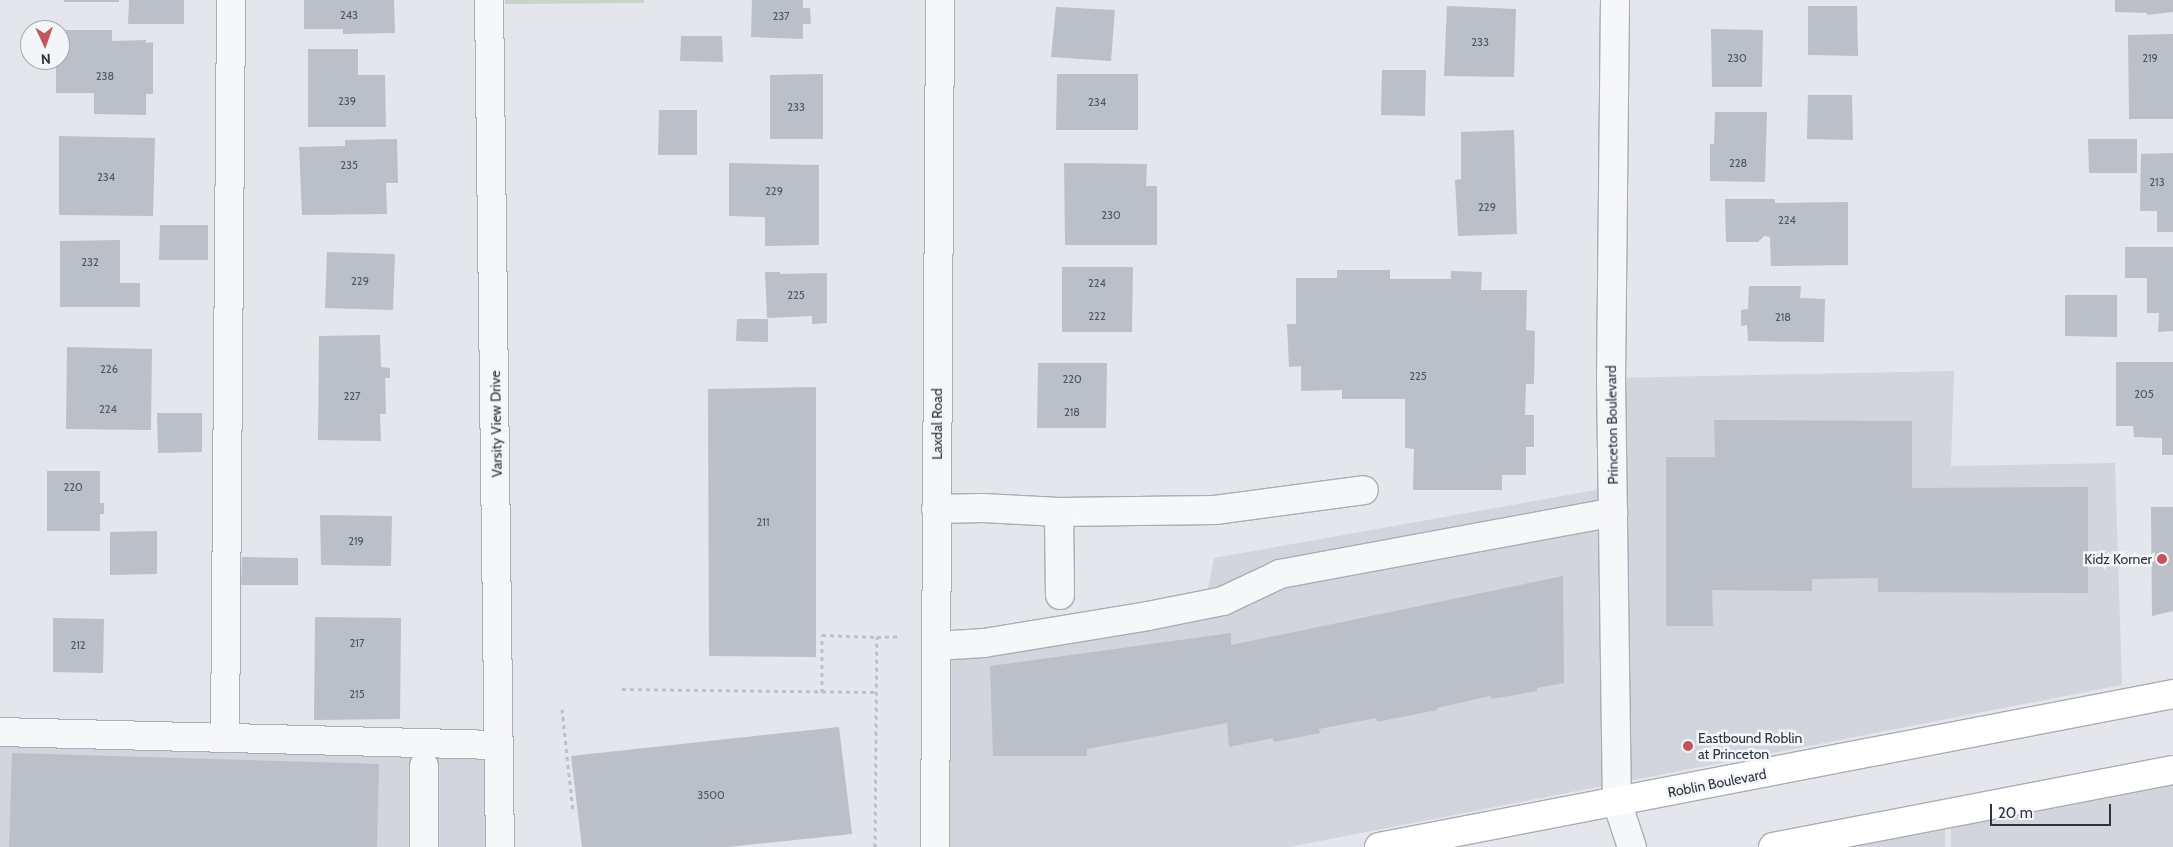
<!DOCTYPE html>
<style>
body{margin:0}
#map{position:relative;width:2173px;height:847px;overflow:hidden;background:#e4e6eb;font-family:Cabin,sans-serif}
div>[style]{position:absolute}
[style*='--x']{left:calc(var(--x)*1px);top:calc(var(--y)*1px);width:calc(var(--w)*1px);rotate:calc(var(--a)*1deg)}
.built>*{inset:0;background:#d2d5dc}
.green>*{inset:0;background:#c8d4c6}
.building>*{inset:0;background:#bbbfc7}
.path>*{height:3px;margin-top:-1.5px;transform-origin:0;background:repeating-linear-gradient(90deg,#bec0c5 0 4px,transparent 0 8px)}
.roads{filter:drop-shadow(1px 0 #a9adb5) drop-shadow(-1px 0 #a9adb5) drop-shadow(0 1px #a9adb5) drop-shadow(0 -1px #a9adb5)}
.minor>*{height:28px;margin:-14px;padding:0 14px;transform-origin:14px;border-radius:14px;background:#f6f7f9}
.major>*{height:28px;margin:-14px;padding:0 14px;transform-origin:14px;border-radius:14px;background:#fff}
.dots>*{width:14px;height:14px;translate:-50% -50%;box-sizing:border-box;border:2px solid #f3f5f8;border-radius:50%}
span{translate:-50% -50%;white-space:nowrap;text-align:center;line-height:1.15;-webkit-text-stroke:5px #f3f5f8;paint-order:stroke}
.number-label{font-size:11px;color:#505662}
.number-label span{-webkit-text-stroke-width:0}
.street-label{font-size:14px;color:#2d3341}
.poi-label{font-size:14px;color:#2d3341}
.right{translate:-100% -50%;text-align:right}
.left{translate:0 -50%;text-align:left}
.north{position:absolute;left:20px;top:20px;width:50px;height:50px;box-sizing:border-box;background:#f3f5f8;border:1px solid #a4a7af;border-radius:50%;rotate:177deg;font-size:14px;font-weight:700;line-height:20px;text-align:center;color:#2d3341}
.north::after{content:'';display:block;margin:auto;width:18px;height:22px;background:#c3555d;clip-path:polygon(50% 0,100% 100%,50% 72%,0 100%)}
.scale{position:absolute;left:1990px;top:804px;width:121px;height:22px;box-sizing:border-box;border:2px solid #2d3341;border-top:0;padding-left:6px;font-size:15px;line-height:18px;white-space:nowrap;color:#2d3341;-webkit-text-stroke:4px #f3f5f8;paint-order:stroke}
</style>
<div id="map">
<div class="built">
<div style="clip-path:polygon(1954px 371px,1951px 466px,2115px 463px,2122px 685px,1289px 847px,931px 847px,930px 643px,1206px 598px,1214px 558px,1613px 487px,1611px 378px)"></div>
<div style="clip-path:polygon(0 745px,489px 754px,491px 847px,0 847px)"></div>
<div style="clip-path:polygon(2173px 783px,2173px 847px,1951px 847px,1951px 826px)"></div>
<div style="clip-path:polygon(1945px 823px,1945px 847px,1819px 847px)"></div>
</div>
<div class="green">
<div style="clip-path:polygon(505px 0,644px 0,644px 3px,505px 4px)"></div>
</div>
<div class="building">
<div style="clip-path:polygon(64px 0,119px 0,119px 2px,64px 2px)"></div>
<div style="clip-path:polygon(129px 0,184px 0,184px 24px,128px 24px)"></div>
<div style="clip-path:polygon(304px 0,394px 0,395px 33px,343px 34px,343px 29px,304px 29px)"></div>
<div style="clip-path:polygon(752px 0,803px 0,803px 8px,810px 8px,811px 24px,803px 24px,803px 39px,751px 37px)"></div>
<div style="clip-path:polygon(2115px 0,2173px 0,2173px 12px,2147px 15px,2147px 13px,2115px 12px)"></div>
<div style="clip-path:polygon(1447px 6px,1516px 9px,1514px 77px,1444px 76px)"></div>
<div style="clip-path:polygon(1808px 6px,1857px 6px,1858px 56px,1808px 55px)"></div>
<div style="clip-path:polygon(1056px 7px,1115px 10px,1111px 61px,1051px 57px)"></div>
<div style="clip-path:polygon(1711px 29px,1763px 30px,1762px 87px,1712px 87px)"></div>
<div style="clip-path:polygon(60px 30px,112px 30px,112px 41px,146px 40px,146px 43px,153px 42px,153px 94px,146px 94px,146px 115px,94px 114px,94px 93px,56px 93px,56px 60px,60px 60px)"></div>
<div style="clip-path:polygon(2173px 34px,2173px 119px,2129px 119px,2128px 35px)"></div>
<div style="clip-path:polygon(681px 36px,722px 36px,723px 62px,680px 61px)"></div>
<div style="clip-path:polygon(308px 49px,358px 49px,358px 75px,385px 75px,386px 127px,308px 127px)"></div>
<div style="clip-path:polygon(1382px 70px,1426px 70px,1425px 116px,1381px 115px)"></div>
<div style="clip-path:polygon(823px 74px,823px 139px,770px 139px,770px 75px)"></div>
<div style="clip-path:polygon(1057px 74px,1138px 74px,1138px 130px,1056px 130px)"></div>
<div style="clip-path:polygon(1808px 95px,1852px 95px,1853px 140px,1807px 139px)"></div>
<div style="clip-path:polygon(659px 110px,697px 110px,697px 155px,658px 155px)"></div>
<div style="clip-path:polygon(1715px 112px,1767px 112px,1765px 182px,1710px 181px,1710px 144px,1714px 144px)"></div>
<div style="clip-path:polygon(1514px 130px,1517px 234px,1458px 236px,1455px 180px,1461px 179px,1461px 132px)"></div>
<div style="clip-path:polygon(59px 136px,155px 138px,153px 216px,59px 215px)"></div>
<div style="clip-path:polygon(397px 139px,398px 183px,386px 183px,387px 214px,302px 215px,299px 147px,345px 146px,345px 140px)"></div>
<div style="clip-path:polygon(2088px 139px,2137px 139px,2137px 173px,2089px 173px)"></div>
<div style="clip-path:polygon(2173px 153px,2173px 232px,2157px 232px,2157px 211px,2140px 211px,2141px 154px)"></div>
<div style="clip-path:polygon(729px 163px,819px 165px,819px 245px,765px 246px,765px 217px,729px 216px)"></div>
<div style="clip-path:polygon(1064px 163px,1147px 164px,1146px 186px,1157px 186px,1157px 245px,1065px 245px)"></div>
<div style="clip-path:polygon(1725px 199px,1775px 199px,1775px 203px,1848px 202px,1848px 265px,1771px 266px,1770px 237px,1764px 236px,1758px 242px,1726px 242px)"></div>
<div style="clip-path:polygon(160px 225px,208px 225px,208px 260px,159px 260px)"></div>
<div style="clip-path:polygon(120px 240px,120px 283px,140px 283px,140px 307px,60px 307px,60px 241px)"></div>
<div style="clip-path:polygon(2125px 247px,2173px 247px,2173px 331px,2158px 332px,2159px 313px,2147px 313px,2147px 278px,2125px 278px)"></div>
<div style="clip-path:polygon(327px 252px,395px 254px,393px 310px,325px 308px)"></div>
<div style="clip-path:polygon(1062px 267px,1133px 267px,1132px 332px,1062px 332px)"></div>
<div style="clip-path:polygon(1337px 270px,1390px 270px,1390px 279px,1451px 279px,1451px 271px,1482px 272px,1481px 290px,1527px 290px,1526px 330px,1535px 331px,1534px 384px,1526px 384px,1525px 415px,1534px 415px,1534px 447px,1526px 447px,1526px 475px,1502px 475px,1502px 490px,1413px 490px,1414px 449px,1405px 448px,1405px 399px,1342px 399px,1342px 390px,1301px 391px,1301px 366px,1289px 367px,1287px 324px,1296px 324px,1296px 278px,1337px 278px)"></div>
<div style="clip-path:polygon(765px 272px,780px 272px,780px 274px,827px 273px,827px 323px,812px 324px,812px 316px,767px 318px)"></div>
<div style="clip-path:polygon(1749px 286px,1801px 286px,1800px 298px,1825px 299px,1824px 342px,1748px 341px,1747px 325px,1741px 326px,1741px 310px,1748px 309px)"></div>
<div style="clip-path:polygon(2065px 295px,2117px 295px,2117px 337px,2065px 336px)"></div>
<div style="clip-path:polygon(737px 319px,768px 319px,768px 342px,736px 341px)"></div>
<div style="clip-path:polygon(380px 335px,381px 367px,390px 368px,390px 378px,385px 378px,386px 414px,380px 414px,381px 441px,318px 440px,319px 336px)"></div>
<div style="clip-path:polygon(67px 347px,152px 349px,151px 430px,66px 429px)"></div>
<div style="clip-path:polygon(2116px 362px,2173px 362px,2173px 455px,2162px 455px,2162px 438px,2134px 437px,2133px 426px,2116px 426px)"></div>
<div style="clip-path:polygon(1038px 363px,1107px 363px,1106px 428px,1037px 428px)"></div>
<div style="clip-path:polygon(816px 387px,816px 657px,709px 656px,708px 389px)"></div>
<div style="clip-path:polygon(157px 413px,202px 413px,202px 452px,158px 453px)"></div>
<div style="clip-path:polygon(1714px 420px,1912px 421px,1912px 488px,2088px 487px,2088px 593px,1878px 592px,1878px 578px,1812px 579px,1812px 591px,1712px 590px,1713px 626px,1666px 626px,1666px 457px,1715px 457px)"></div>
<div style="clip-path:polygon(47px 471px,100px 471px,100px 503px,104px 503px,104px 514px,100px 514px,100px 531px,47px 531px)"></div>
<div style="clip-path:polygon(2151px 507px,2173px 507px,2173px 611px,2152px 616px)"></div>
<div style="clip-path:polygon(320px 515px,392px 516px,391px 566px,321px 565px)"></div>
<div style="clip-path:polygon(157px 531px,157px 574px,110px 575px,110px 532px)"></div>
<div style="clip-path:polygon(242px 557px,298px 558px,298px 585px,241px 585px)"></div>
<div style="clip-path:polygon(1563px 576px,1564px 683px,1537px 688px,1537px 691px,1492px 699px,1490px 696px,1437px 708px,1437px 710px,1377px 722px,1376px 718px,1319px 729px,1320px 733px,1274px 742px,1273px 738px,1229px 747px,1227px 723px,1087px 749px,1087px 756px,993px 756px,990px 666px,1231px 633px,1231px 645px)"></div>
<div style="clip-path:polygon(315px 617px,401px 618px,400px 719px,314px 720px)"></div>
<div style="clip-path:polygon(53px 618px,104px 619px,103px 673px,53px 672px)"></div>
<div style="clip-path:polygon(839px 727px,852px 834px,728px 847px,582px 847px,571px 756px)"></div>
<div style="clip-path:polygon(12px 753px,379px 764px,377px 847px,9px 847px)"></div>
</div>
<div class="path">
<div style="--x:622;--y:689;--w:255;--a:0.7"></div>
<div style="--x:822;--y:692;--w:57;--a:-90"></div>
<div style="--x:822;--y:635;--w:55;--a:2.1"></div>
<div style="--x:562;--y:709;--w:104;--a:83.9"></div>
<div style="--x:875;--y:847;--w:210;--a:-89.5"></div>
<div style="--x:877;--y:637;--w:24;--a:-2"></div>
</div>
<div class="roads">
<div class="minor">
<div style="--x:489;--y:0;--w:847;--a:89.26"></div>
<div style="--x:1615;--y:0;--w:378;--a:90.6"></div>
<div style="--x:1611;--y:378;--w:424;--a:89.2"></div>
<div style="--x:1617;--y:802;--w:47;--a:71.6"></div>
<div style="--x:936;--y:509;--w:47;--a:-1.2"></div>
<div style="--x:983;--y:508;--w:76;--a:3"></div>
<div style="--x:1059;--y:512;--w:156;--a:-0.7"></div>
<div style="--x:1215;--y:510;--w:150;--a:-7.6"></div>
<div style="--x:1059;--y:512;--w:83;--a:89.3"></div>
<div style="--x:936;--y:646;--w:48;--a:-3.6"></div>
<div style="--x:984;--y:643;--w:166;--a:-9.3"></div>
<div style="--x:1148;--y:616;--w:76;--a:-11.3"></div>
<div style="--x:1223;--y:601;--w:63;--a:-25.3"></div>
<div style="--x:1280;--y:574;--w:339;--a:-10.5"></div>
<div style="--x:0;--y:732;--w:499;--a:1.5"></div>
<div style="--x:225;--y:738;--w:738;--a:-89.53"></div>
<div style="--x:424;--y:847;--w:81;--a:-90"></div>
<div style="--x:935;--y:847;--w:847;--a:-89.66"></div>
</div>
<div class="major">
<div style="--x:1379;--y:847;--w:809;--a:-10.91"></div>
<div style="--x:1773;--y:847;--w:407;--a:-10.9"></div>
</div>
</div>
<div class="dots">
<div style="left:2162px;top:559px;background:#c3555d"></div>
<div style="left:1688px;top:746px;background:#c3555d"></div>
</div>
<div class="number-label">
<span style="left:349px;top:15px">243</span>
<span style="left:781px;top:16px">237</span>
<span style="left:1480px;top:42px">233</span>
<span style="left:1737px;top:58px">230</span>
<span style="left:2150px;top:58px">219</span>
<span style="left:105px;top:76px">238</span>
<span style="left:347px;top:101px">239</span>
<span style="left:1097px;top:102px">234</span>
<span style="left:796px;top:107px">233</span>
<span style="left:1738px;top:163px">228</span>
<span style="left:349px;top:165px">235</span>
<span style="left:106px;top:177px">234</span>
<span style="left:2157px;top:182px">213</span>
<span style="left:774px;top:191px">229</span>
<span style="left:1487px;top:207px">229</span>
<span style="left:1111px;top:215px">230</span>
<span style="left:1787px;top:220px">224</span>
<span style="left:90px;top:262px">232</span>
<span style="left:360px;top:281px">229</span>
<span style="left:1097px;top:283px">224</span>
<span style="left:796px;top:295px">225</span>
<span style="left:1097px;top:316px">222</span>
<span style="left:1783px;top:317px">218</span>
<span style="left:109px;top:369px">226</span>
<span style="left:1418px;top:376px">225</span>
<span style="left:1072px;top:379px">220</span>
<span style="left:2144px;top:394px">205</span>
<span style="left:352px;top:396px">227</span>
<span style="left:108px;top:409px">224</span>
<span style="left:1072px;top:412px">218</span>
<span style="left:73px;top:487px">220</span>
<span style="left:763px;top:522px">211</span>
<span style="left:356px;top:541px">219</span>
<span style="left:357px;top:643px">217</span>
<span style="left:78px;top:645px">212</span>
<span style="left:357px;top:694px">215</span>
<span style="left:711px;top:795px">3500</span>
</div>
<div class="street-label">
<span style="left:496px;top:424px;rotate:-91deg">Varsity View Drive</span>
<span style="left:937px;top:424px;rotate:-90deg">Laxdal Road</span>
<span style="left:1612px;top:425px;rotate:-91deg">Princeton Boulevard</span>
<span style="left:1717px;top:783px;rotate:-11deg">Roblin Boulevard</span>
</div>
<div class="poi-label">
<span class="right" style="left:2152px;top:559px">Kidz Korner</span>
<span class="left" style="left:1698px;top:746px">Eastbound Roblin<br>at Princeton</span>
</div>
<div class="north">N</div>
<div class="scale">20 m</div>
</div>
